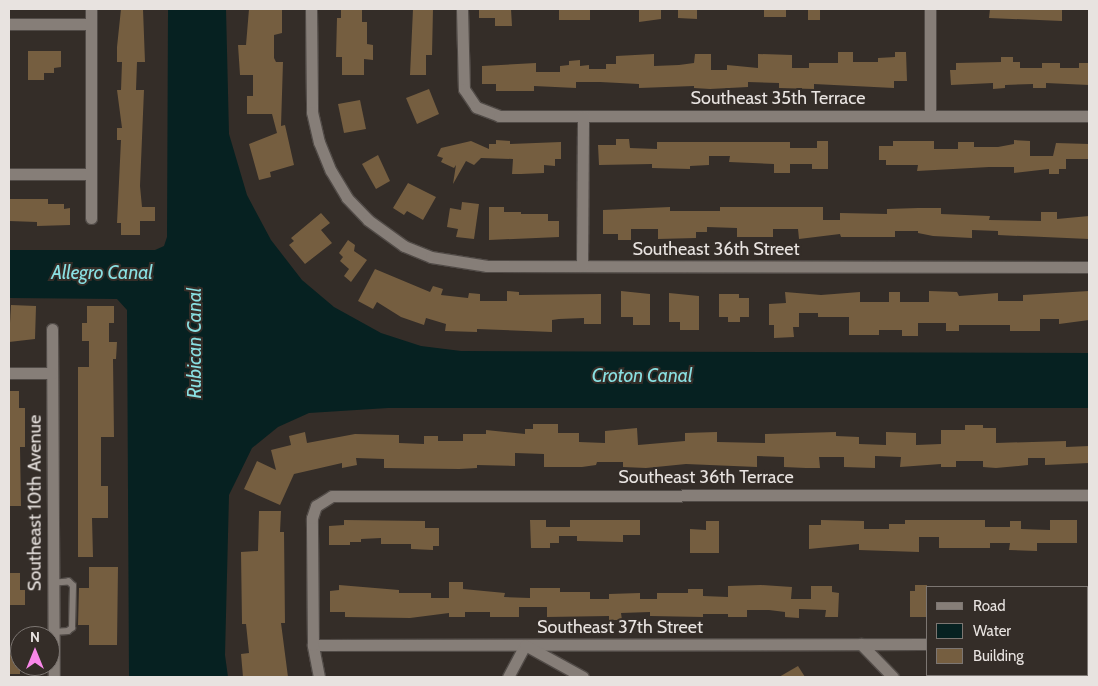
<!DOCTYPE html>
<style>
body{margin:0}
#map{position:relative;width:1098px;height:686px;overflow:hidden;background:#342d28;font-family:Cabin,sans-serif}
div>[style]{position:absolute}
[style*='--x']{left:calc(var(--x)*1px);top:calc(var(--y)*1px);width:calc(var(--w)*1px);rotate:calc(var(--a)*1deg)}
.water>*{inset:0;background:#062121}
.building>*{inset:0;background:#755e40}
.roads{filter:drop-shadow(1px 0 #514b47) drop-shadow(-1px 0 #514b47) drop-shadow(0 1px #514b47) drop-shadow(0 -1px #514b47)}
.lane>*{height:5.5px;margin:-2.75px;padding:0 2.75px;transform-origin:2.75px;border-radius:2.75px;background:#867e78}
.street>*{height:11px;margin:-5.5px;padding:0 5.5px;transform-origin:5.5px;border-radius:5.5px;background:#867e78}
span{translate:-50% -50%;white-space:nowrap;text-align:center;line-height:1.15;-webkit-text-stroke:4px #342d28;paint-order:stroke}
.street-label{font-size:18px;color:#e8e3e0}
.water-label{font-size:19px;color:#8ae0e2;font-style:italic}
.frame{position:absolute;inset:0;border:10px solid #e8e3e0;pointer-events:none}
.legend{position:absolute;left:926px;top:586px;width:162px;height:90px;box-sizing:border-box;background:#342d28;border:1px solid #7c7672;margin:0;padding:6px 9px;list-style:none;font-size:15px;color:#e8e3e0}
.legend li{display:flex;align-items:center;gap:10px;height:25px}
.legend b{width:25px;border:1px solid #7c7672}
.north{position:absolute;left:10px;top:626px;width:50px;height:50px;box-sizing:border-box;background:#342d28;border:1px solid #7c7672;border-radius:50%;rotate:0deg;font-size:14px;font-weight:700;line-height:20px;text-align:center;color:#e8e3e0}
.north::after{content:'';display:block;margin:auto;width:18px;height:22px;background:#f987e9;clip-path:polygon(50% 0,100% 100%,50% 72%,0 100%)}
</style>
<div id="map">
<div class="water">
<div style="clip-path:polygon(168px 9px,226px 9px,229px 134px,247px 195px,271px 240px,302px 280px,334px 307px,381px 333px,421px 346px,461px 351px,1089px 353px,1089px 408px,388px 408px,309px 413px,278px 427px,252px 448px,229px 495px,225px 655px,228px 677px,129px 677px,127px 310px,117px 299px,9px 298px,9px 250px,155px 250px,164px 246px,167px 237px)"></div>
</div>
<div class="building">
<div style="clip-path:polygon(121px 9px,143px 9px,145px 62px,137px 62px,136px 90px,144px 90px,140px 186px,142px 207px,155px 207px,155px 221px,140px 221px,140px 235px,121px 235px,121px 223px,117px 223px,121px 140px,117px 140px,117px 128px,122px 128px,117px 90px,121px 90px,122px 62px,117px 62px,117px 47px)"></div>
<div style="clip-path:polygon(249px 9px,282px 9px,282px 33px,274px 35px,274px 58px,276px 62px,283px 62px,281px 126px,285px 125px,294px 165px,270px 172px,271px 177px,259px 180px,249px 144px,277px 133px,272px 114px,247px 114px,247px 96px,253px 96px,253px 75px,240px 75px,238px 45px,246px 45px)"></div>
<div style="clip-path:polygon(341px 9px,362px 9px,362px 22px,367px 22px,367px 44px,373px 45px,373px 60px,364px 59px,364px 75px,342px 75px,342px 57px,336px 57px,337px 18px,341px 18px)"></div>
<div style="clip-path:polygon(413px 9px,433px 9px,432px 55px,426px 55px,426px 75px,410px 75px)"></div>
<div style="clip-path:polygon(479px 9px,511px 9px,512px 26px,495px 26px,495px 18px,479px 18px)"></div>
<div style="clip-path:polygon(559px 9px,590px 9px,590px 20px,559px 20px)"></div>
<div style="clip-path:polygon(639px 9px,661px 9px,661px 19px,639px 22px)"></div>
<div style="clip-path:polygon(678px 9px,697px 9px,697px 19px,678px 18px)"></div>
<div style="clip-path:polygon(764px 9px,786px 9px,786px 17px,764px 17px)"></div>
<div style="clip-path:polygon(808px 9px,820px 9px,820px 20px,808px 20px)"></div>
<div style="clip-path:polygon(990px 9px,1062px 9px,1062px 21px,989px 18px)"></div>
<div style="clip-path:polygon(28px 51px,61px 51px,61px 67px,54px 68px,54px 73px,44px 73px,44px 80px,28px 80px)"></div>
<div style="clip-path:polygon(838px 52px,853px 52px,853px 62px,878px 62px,878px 58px,895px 57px,895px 52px,906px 52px,907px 81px,894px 81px,894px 88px,814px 84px,814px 89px,779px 88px,779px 83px,748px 82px,748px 87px,710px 89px,694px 88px,694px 86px,639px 88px,639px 84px,600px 82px,576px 82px,576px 88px,534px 86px,534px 91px,496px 91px,496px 84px,482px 84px,482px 66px,536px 63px,536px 72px,560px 72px,560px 66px,569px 65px,569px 61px,580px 60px,580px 66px,589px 65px,589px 69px,606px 69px,606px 64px,616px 64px,616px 56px,654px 54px,654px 66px,679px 65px,694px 63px,695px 54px,711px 54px,711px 70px,727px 70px,727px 65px,758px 68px,758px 54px,792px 55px,792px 68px,809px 68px,809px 63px,838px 63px)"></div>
<div style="clip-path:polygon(1001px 57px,1013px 57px,1013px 62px,1020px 62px,1020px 68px,1042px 68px,1042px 63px,1060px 63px,1060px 68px,1079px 68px,1079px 63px,1089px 63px,1089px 85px,1046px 83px,1046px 88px,1033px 88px,1033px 84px,1005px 85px,1005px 88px,993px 89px,993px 83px,951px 85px,950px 70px,956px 70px,956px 63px,1001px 62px)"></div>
<div style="clip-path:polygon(429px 89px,439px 114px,417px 124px,406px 98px)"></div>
<div style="clip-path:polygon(360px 100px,366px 129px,344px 133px,338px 104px)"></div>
<div style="clip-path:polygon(616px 139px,629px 139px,630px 148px,657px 149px,657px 142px,790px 142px,790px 148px,817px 148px,817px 141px,828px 141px,828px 169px,812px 169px,812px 164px,790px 164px,790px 173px,774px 173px,774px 164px,729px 162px,730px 156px,709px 156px,709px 165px,690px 166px,690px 169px,652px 168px,652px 164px,599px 165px,598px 145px,616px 145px)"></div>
<div style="clip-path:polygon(496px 140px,510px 141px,510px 144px,561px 142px,561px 159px,555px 159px,555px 166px,544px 165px,544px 173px,521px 174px,512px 174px,513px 159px,481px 158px,474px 165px,466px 161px,453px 184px,456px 165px,454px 168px,441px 162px,443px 158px,437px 156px,441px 148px,471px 141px,489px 149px,489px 144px,496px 144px)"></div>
<div style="clip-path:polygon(1014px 140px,1030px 141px,1030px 156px,1053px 156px,1056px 143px,1089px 144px,1089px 159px,1066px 159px,1066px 169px,1059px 169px,1059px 174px,1049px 174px,1049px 169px,1014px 173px,1014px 167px,989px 167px,917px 171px,918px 165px,886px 165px,886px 160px,879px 160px,879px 146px,893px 146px,893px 141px,934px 141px,934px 149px,958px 149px,958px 142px,974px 142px,974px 147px,998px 147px,1014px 144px)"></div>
<div style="clip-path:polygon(378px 155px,390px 181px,376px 189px,362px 164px)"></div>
<div style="clip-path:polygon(408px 183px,436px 197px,423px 220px,407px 211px,404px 215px,393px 208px)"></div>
<div style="clip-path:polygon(9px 199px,48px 199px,48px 204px,64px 204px,64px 209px,70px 208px,70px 225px,37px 226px,37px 222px,9px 221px)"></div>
<div style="clip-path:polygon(462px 202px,479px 204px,474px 239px,456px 237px,458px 229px,447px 227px,450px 208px,461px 210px)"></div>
<div style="clip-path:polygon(489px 207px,504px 207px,504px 212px,521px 212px,521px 214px,548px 214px,548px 221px,559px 221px,559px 237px,489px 240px)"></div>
<div style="clip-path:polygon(670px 207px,670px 211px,720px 211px,720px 207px,823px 207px,823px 220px,840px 220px,840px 213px,887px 214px,887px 209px,918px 208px,941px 208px,941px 214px,990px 216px,989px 220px,1041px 221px,1041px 212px,1057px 212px,1057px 219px,1089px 216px,1089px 239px,998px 235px,998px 231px,972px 230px,972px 238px,933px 236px,918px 233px,918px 231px,895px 231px,895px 237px,841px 237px,840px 234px,799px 239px,798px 229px,773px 229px,773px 237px,737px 237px,737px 228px,707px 227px,707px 232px,696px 232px,696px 238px,658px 239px,658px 229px,631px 229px,631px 240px,618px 240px,618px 234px,603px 234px,603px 210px)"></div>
<div style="clip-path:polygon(321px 213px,330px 223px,321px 230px,332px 243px,305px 264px,289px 245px,294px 241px,291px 238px)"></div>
<div style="clip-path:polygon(348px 240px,355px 245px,354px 251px,367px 260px,351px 282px,344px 276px,349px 269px,340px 261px,343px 257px,339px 253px)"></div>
<div style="clip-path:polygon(375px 269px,430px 292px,433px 286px,443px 289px,441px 295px,468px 298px,469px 293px,480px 294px,480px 301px,507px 301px,507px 291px,519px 292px,519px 295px,601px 294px,601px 324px,584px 324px,584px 318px,559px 319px,552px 320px,552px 332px,477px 329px,477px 332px,445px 331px,446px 324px,426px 318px,424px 325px,401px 317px,377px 302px,373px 309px,358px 301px)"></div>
<div style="clip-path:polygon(621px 291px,650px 294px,650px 325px,633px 325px,633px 317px,621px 317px)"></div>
<div style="clip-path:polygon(929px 291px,957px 292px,959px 296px,998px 293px,998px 301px,1023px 301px,1023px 295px,1089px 291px,1089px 320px,1059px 324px,1059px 319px,1040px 319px,1040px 331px,1010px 331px,1010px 325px,959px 325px,959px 331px,946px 331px,946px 323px,918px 323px,918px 336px,902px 336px,902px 330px,879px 330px,879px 335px,849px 335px,849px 317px,818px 317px,818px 313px,799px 313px,799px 327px,793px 327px,794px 337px,774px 338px,774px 325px,769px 325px,769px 304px,786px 303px,785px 292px,821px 295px,860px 292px,860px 302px,889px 302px,889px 292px,900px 292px,900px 302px,929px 302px)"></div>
<div style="clip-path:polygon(669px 293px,699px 296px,699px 330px,680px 330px,680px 322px,669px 322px)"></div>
<div style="clip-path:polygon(719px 294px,739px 294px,739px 298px,749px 298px,749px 317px,740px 317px,740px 322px,728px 322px,728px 317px,719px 317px)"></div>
<div style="clip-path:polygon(11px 305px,36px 306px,35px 339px,9px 342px)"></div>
<div style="clip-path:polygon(87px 306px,114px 306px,114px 323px,109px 323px,109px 342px,117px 342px,116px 359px,113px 359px,114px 437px,101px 437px,101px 486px,108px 486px,108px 518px,92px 518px,93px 557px,78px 557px,78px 367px,89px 367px,89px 341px,82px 341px,82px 323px,87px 323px)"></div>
<div style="clip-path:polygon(9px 391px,19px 391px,19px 408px,25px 408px,25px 447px,20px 447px,21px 506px,9px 506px)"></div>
<div style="clip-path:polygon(533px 424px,558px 424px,558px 433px,579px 433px,579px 442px,605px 443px,605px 431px,637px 428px,638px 445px,685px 441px,685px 433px,717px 432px,717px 442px,765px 443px,765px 434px,836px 432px,836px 436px,859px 437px,859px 444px,886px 445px,886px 432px,916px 433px,916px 445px,941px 444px,941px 430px,965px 430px,965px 425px,983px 425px,983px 428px,996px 428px,996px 443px,1066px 441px,1066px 447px,1089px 446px,1089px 463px,1045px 465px,1045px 458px,1028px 458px,1028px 465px,996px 468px,983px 467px,983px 461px,956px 461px,956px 467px,941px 467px,941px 464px,900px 467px,901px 457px,875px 456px,875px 468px,844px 467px,844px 457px,819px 457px,820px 468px,806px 468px,784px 467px,784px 457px,757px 456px,757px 467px,686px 464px,646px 468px,623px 467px,623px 462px,597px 462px,596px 465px,582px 467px,544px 467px,544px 454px,515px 453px,515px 466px,477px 465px,477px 468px,459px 469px,384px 468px,384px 459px,356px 458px,357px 465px,342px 468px,342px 463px,294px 474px,280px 505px,244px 489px,257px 461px,276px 470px,271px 450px,291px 445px,289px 436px,305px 432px,307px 443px,355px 434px,399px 435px,399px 443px,424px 444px,424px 436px,438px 436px,438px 441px,463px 441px,463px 434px,486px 434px,486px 430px,525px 434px,525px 429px,533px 429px)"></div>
<div style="clip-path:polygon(259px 511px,281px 511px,280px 532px,284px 532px,285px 623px,281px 623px,288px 677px,243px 677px,241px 654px,249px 653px,246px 624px,242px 624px,241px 552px,258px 551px)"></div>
<div style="clip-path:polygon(344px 520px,425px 521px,425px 528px,439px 528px,439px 546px,433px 546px,433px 550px,411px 549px,411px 544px,381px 544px,381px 538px,361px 539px,361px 542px,350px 542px,350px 545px,329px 545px,329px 526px,344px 525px)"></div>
<div style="clip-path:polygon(530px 520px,546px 520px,546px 527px,570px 527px,570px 520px,640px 520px,640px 535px,623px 535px,623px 542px,577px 541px,577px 536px,559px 536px,559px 543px,550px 543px,550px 548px,531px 548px)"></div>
<div style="clip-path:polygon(821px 520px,864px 521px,864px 529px,889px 529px,889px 524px,905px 524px,905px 520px,985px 520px,985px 527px,1010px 527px,1010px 521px,1021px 521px,1021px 529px,1050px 530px,1050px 520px,1077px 520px,1077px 543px,1037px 543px,1037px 551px,1009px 550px,1010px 543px,990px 543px,990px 548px,939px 548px,939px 537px,919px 537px,919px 552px,859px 550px,859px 544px,809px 549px,809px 525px,821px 525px)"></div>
<div style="clip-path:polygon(706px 521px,719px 521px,719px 553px,690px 553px,690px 529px,706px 530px)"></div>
<div style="clip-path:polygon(89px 567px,118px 567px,117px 645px,89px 645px,89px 625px,78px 625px,79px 588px,89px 588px)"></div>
<div style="clip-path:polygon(9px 573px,20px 573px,20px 590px,25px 590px,25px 605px,9px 605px)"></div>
<div style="clip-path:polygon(449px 582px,463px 582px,463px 589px,505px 593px,504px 597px,530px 598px,530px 588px,560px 588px,560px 592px,590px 592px,590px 599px,609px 599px,609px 594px,640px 593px,640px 599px,657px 599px,657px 593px,688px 593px,688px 589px,703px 589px,703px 596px,728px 597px,728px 586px,761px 585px,792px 587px,791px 599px,811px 599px,811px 586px,832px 586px,832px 592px,839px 593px,838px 617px,825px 617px,826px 610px,799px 609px,799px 618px,785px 617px,785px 612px,769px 610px,747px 610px,747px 617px,728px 617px,728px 614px,703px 614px,703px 617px,650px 616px,650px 612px,621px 613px,622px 620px,609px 620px,609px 616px,547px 617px,547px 607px,519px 607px,519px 617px,490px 617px,490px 612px,465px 612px,465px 617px,449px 617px,449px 613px,410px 618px,345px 617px,345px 612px,330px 612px,330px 591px,339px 590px,339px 585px,399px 590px,399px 593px,431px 593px,431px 598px,449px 598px)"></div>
<div style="clip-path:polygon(915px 585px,927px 585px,926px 617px,910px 617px,910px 591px,915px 591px)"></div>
<div style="clip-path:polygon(20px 654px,20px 674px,9px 674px,9px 655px)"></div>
<div style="clip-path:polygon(798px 666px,805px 677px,779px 677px)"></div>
</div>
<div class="roads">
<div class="lane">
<div style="--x:53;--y:632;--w:15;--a:-4"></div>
<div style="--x:68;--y:631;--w:5;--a:-37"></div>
<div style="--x:72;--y:628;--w:42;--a:-88.6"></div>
<div style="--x:73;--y:586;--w:6;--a:-135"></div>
<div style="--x:69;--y:582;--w:16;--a:176"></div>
</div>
<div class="street">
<div style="--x:311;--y:9;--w:103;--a:89.4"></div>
<div style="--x:312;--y:112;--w:31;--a:77"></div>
<div style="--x:319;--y:142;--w:31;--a:68"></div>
<div style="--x:331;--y:171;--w:31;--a:59"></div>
<div style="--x:347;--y:198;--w:30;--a:46"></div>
<div style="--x:368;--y:220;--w:44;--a:35.8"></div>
<div style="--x:404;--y:246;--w:29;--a:22"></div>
<div style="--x:431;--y:257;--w:57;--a:9.1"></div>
<div style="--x:487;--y:266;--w:602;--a:0.1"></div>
<div style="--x:462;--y:9;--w:80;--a:88.6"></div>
<div style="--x:464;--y:89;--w:22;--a:56"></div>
<div style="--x:476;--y:107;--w:25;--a:21"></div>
<div style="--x:499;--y:116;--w:590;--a:0"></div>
<div style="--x:9;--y:24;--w:82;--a:0"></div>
<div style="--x:930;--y:116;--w:107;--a:-90"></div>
<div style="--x:9;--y:174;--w:82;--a:0"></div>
<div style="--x:91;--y:218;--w:209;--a:-90"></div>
<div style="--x:582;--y:266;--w:150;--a:-89.6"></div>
<div style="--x:52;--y:329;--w:348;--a:89.7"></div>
<div style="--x:9;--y:373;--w:43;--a:0"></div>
<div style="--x:861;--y:644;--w:46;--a:45.9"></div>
<div style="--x:313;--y:645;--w:614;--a:-0.09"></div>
<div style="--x:1087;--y:645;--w:2;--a:0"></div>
<div style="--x:319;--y:677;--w:33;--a:-101"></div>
<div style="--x:313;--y:645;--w:127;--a:-90.5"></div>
<div style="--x:312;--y:518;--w:13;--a:-72"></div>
<div style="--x:316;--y:506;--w:19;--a:-32"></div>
<div style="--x:332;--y:496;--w:757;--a:-0.08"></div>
<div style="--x:508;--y:677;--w:36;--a:-62"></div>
<div style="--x:525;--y:645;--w:66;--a:28.9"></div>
</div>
</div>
<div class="street-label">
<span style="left:778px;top:98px">Southeast 35th Terrace</span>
<span style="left:716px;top:249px">Southeast 36th Street</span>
<span style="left:706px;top:477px">Southeast 36th Terrace</span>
<span style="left:35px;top:503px;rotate:-90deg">Southeast 10th Avenue</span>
<span style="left:620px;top:627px">Southeast 37th Street</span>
</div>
<div class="water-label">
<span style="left:102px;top:273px">Allegro Canal</span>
<span style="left:195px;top:343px;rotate:-90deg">Rubican Canal</span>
<span style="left:642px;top:376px">Croton Canal</span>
</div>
<div class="frame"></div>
<ul class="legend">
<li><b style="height:6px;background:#867e78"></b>Road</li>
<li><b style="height:14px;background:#062121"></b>Water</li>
<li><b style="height:14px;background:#755e40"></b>Building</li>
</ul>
<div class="north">N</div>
</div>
